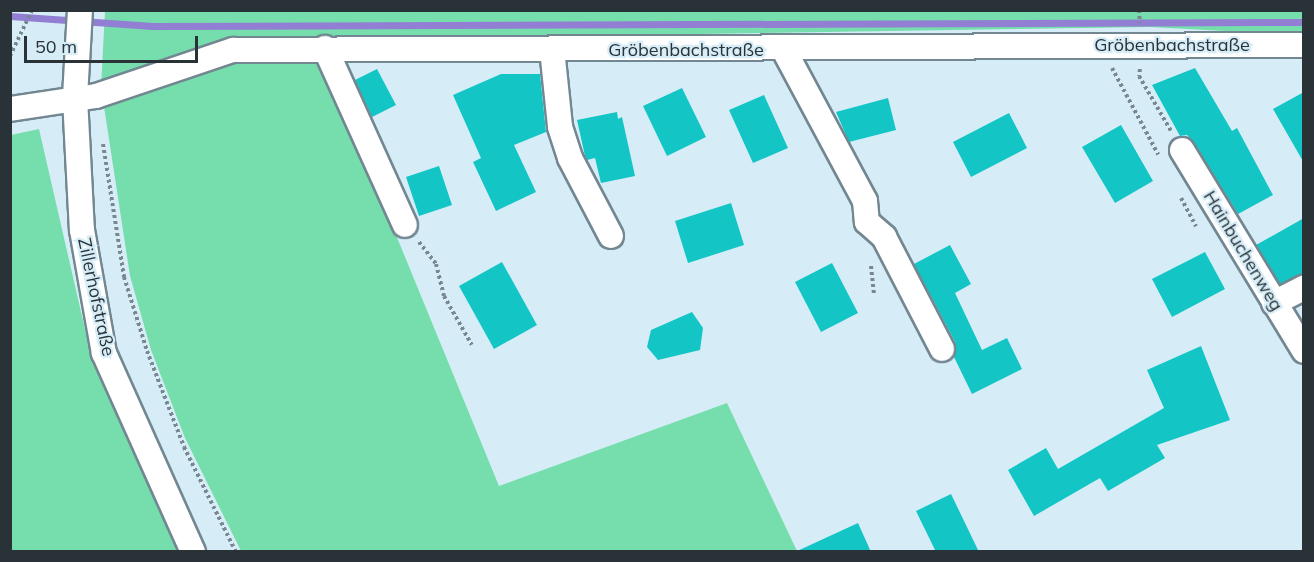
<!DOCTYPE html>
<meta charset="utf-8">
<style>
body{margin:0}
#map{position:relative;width:1314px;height:562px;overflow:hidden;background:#d6edf8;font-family:Mulish,sans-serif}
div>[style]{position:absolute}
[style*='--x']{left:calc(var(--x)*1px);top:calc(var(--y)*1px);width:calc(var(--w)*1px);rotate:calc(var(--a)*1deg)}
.green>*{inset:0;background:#75deac}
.stream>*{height:7px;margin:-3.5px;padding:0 3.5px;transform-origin:3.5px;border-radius:3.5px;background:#927ed3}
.building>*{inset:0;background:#13c5c5}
.path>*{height:4px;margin-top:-2px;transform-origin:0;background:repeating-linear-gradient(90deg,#798890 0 3px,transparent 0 6px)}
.roads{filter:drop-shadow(2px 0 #728791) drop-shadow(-2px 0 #728791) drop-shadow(0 2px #728791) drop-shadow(0 -2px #728791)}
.minor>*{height:24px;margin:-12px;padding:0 12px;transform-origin:12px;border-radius:12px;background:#fff}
span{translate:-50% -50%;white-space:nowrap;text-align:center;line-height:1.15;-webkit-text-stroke:4.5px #d6edf8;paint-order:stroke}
.street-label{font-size:18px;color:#293236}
.frame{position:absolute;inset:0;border:12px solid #293236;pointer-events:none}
.scale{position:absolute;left:24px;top:36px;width:174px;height:27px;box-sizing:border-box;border:3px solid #293236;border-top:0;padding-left:8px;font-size:18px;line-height:21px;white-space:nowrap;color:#293236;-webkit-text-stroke:4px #d6edf8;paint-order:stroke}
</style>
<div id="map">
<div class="green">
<div style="clip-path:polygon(105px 11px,1303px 11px,1303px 35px,1150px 27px,316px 40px,499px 486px,727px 403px,797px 551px,241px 551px,185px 438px,151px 350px,130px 276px,101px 87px)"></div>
<div style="clip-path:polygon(39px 129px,93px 364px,182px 551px,11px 552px,11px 135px)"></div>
</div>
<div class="stream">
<div style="--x:10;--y:16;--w:143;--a:4"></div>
<div style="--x:153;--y:26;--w:1151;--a:-0.2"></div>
</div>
<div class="building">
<div style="clip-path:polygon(1195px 68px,1232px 131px,1237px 128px,1273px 195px,1238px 214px,1194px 143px,1187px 135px,1180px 136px,1152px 85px)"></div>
<div style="clip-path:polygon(377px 69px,396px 105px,372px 117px,355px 80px)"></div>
<div style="clip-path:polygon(501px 74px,540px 74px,546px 132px,514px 145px,536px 192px,496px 211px,473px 162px,481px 158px,453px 95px)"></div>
<div style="clip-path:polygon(682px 88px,706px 137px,667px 156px,643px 106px)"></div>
<div style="clip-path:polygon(1304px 92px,1304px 163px,1273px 109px)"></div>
<div style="clip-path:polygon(764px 95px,788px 148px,753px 163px,729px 110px)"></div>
<div style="clip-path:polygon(888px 98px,896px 130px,849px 142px,836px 112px)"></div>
<div style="clip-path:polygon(617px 112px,618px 119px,622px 117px,635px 176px,601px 183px,595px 158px,587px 160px,585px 156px,577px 120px)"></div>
<div style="clip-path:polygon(1009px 113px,1027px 148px,971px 177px,953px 142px)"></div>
<div style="clip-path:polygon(1121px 125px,1153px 181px,1115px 203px,1082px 147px)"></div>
<div style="clip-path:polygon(439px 166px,452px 205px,419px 216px,406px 177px)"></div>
<div style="clip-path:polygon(731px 203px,744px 245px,688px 263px,675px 221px)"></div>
<div style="clip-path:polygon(1304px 218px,1304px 274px,1280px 284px,1256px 245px)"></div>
<div style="clip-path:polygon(950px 245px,971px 284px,955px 293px,982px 350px,1007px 338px,1022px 369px,972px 394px,954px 357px,955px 342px,914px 264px)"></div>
<div style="clip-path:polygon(1205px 252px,1225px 289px,1172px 317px,1152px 279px)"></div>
<div style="clip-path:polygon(502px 262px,537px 325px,494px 349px,459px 286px)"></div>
<div style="clip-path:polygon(832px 263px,858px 313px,821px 332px,795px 282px)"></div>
<div style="clip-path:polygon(692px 312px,703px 328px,700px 350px,658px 360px,647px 347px,651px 330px)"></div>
<div style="clip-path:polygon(1201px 346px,1230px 420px,1157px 445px,1165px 458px,1108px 491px,1100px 478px,1034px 516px,1008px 470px,1046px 448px,1058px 469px,1164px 408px,1147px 370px)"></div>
<div style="clip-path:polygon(951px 494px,979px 552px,936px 552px,916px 511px)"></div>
<div style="clip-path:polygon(858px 523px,871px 552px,795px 552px)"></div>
</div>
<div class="path">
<div style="--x:1139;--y:10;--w:13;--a:86"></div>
<div style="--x:10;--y:56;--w:51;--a:-64.4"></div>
<div style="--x:1112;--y:68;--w:98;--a:61.9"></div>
<div style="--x:1140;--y:69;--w:7;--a:98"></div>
<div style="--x:1139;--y:76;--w:64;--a:59.8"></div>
<div style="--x:103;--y:144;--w:135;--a:81"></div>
<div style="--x:124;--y:277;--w:77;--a:72.7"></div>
<div style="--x:147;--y:351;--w:103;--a:68.9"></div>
<div style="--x:184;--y:447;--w:117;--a:63.7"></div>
<div style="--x:1181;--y:198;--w:32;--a:62"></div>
<div style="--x:419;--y:242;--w:28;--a:52"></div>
<div style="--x:436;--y:264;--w:33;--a:76"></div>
<div style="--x:444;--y:296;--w:56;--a:60.3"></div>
<div style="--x:871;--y:266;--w:29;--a:84"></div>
</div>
<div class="roads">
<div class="minor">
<div style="--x:80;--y:10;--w:88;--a:93.3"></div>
<div style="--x:75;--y:98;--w:132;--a:87"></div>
<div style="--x:82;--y:230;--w:125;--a:79.9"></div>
<div style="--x:104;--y:353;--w:218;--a:65.9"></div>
<div style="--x:325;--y:48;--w:194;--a:65.7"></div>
<div style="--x:552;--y:49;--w:78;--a:84.1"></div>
<div style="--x:560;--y:127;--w:33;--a:72"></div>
<div style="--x:570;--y:158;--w:88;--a:62.3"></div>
<div style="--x:784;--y:50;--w:171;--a:61.8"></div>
<div style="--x:865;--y:201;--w:21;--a:85"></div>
<div style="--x:867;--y:222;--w:23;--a:41"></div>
<div style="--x:884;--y:237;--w:126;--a:62.6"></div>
<div style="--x:10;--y:109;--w:87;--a:-8.6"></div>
<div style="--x:96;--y:96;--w:145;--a:-18.6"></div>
<div style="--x:233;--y:50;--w:1071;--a:-0.27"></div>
<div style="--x:1182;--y:150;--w:235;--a:58.7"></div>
<div style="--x:1274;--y:303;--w:34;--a:-27"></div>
</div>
</div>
<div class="street-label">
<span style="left:1172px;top:45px">Gröbenbachstraße</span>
<span style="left:686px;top:50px">Gröbenbachstraße</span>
<span style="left:1243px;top:251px;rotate:59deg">Hainbuchenweg</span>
<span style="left:96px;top:297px;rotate:78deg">Zillerhofstraße</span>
</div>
<div class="frame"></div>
<div class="scale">50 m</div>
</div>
